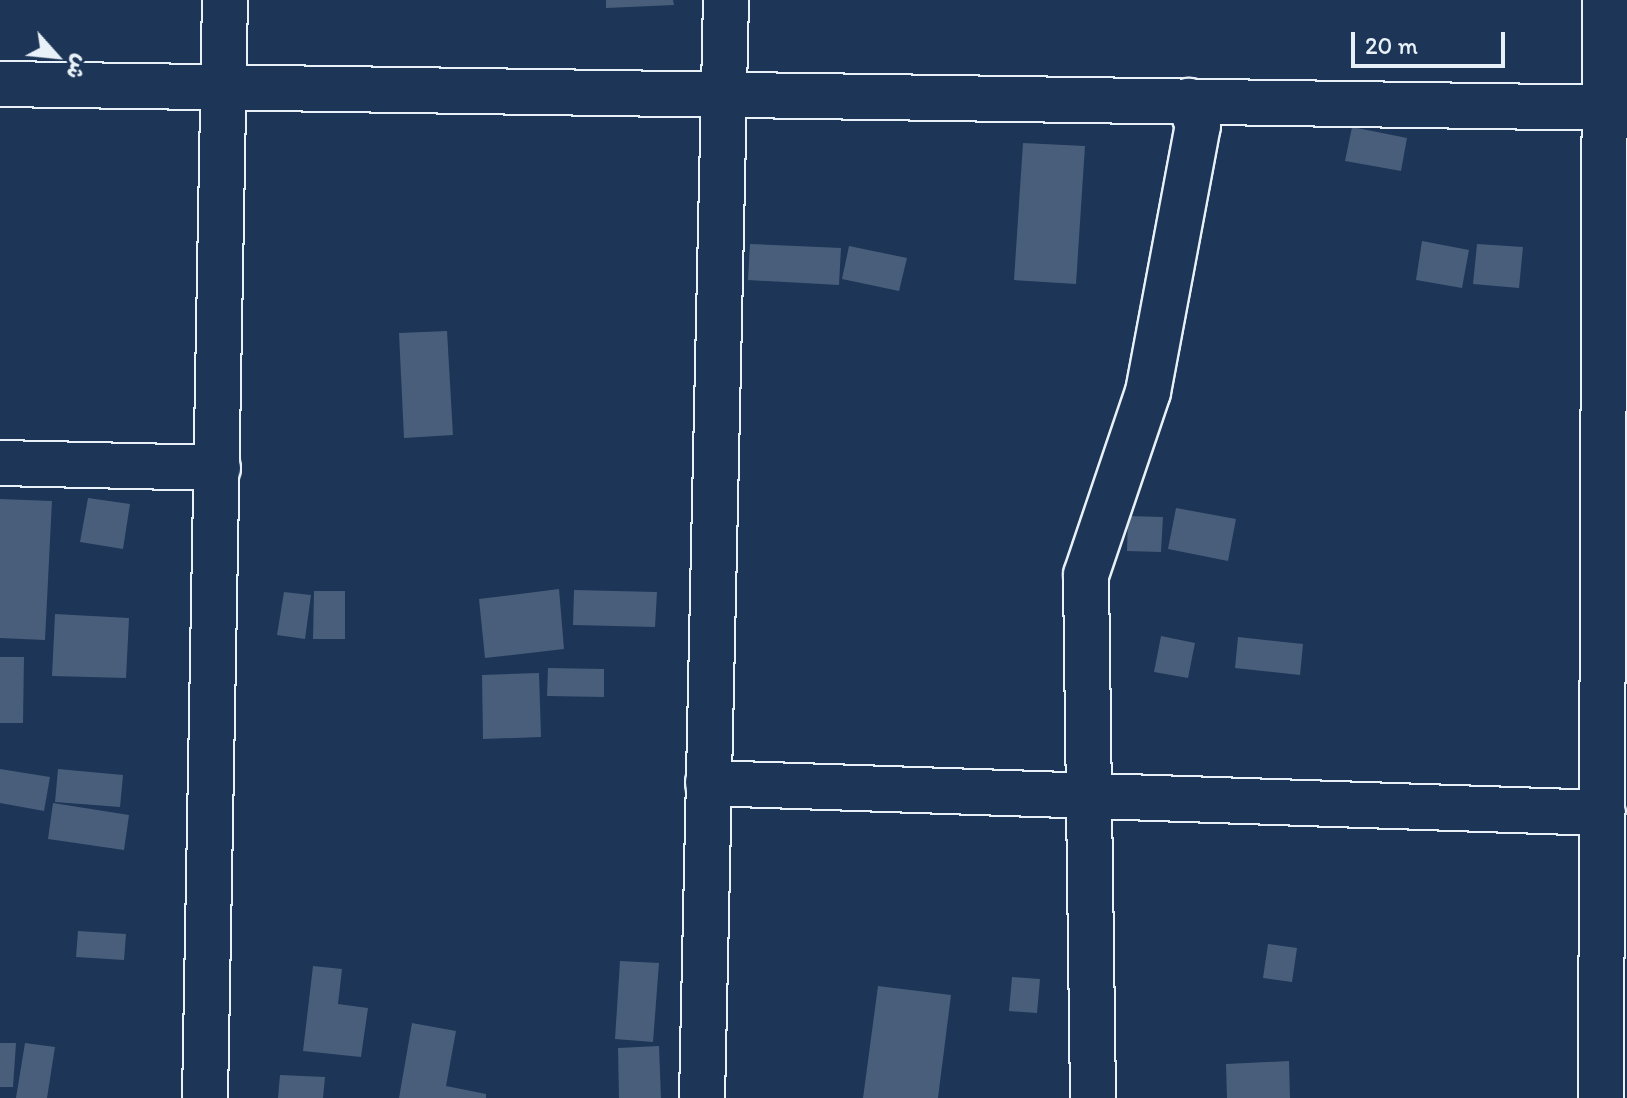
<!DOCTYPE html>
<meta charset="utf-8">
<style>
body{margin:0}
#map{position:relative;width:1627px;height:1098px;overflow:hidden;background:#1d3557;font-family:Itim,"Playpen Sans Arabic",sans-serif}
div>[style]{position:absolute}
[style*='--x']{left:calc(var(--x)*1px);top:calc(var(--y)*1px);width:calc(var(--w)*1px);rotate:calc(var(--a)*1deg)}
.building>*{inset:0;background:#495e7a}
.roads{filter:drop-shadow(2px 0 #e8f1f8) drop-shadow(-2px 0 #e8f1f8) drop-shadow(0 2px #e8f1f8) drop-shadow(0 -2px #e8f1f8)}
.street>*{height:44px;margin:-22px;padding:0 22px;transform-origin:22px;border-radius:22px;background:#1d3557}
span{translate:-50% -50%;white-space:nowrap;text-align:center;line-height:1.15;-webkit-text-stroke:7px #1d3557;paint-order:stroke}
.north{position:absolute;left:16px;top:16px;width:80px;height:80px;-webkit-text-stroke:6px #1d3557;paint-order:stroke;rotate:117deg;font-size:22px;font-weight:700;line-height:32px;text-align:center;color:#e8f1f8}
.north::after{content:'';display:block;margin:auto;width:28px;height:36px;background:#e8f1f8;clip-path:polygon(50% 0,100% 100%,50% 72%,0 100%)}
.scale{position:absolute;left:1351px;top:32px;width:154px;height:36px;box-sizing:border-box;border:4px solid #e8f1f8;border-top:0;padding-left:10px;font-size:24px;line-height:28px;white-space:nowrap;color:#e8f1f8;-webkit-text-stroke:6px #1d3557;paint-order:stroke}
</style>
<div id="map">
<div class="building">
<div style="clip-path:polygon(606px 0,673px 0,674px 5px,606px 8px)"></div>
<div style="clip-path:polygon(1352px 127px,1407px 138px,1401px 171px,1345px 161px)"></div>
<div style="clip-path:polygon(1023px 143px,1085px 146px,1076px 284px,1014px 280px)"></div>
<div style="clip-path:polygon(1422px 241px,1469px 250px,1462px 288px,1416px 280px)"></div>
<div style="clip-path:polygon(750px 244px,841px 248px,839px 285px,748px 280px)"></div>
<div style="clip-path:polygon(1477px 244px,1523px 247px,1519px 288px,1473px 284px)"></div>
<div style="clip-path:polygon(849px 246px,907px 258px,899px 291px,842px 279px)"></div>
<div style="clip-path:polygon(447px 331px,453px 435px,404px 438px,399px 333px)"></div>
<div style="clip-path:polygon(88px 498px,130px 504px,123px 549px,80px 542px)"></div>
<div style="clip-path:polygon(0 499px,52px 501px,45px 640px,0 638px)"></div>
<div style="clip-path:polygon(1176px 508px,1236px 519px,1228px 561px,1168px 549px)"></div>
<div style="clip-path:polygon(1128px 516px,1163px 517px,1161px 552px,1127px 551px)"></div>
<div style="clip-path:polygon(559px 589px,564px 649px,485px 658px,479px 599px)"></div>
<div style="clip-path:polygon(574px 590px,657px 592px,655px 627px,573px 625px)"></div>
<div style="clip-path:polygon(314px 591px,345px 591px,345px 639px,313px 639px)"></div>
<div style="clip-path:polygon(284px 592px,311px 595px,305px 639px,277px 635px)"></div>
<div style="clip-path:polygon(55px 614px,129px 618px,126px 678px,52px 676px)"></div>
<div style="clip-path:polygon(1161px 636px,1195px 643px,1188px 678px,1154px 672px)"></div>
<div style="clip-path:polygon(1238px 637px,1303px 644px,1300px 675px,1235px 668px)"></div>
<div style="clip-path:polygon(0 657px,24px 657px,23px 723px,0 723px)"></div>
<div style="clip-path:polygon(548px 668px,604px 669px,604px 697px,547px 696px)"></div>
<div style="clip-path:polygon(539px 673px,541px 737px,483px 739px,482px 675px)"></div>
<div style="clip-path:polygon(0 769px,50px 777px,44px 811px,0 803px)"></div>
<div style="clip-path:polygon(58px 769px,123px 775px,120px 807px,55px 802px)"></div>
<div style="clip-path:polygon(53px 803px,129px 815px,124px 850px,48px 839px)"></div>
<div style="clip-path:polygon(78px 931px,126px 934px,124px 960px,76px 957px)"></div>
<div style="clip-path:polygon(1268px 944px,1297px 948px,1292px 982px,1263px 978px)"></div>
<div style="clip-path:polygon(620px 961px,659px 963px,653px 1042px,615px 1039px)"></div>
<div style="clip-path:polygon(313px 966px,342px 969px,338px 1004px,368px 1008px,361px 1057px,303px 1051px)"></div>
<div style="clip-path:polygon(1012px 977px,1040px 979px,1037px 1013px,1009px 1011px)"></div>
<div style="clip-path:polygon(878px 986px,951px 995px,938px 1098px,863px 1098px)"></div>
<div style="clip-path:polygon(412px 1023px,456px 1031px,446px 1086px,486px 1094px,486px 1098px,399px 1098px)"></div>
<div style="clip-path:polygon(0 1043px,16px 1043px,13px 1087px,0 1087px)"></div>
<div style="clip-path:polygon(25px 1043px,55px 1047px,47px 1098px,16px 1098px)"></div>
<div style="clip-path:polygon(659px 1046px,661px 1098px,619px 1098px,618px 1048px)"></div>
<div style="clip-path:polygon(1289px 1061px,1290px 1098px,1227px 1098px,1226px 1064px)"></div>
<div style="clip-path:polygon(280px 1075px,325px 1077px,323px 1098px,278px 1098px)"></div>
</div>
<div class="roads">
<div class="street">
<div style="--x:0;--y:84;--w:1627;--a:0.85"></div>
<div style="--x:0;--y:463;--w:218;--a:1.3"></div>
<div style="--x:708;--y:783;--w:895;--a:1.92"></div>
<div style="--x:205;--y:1098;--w:1098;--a:-88.96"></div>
<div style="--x:702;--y:1098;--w:1098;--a:-88.75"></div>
<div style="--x:1093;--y:1098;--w:523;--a:-90.77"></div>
<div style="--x:1086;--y:575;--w:193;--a:-71.3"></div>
<div style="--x:1148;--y:392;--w:271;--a:-79.4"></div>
<div style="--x:1198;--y:126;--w:27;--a:-110"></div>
<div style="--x:1601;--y:1098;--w:1098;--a:-89.79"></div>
</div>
</div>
<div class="north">ش</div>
<div class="scale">20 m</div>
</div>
